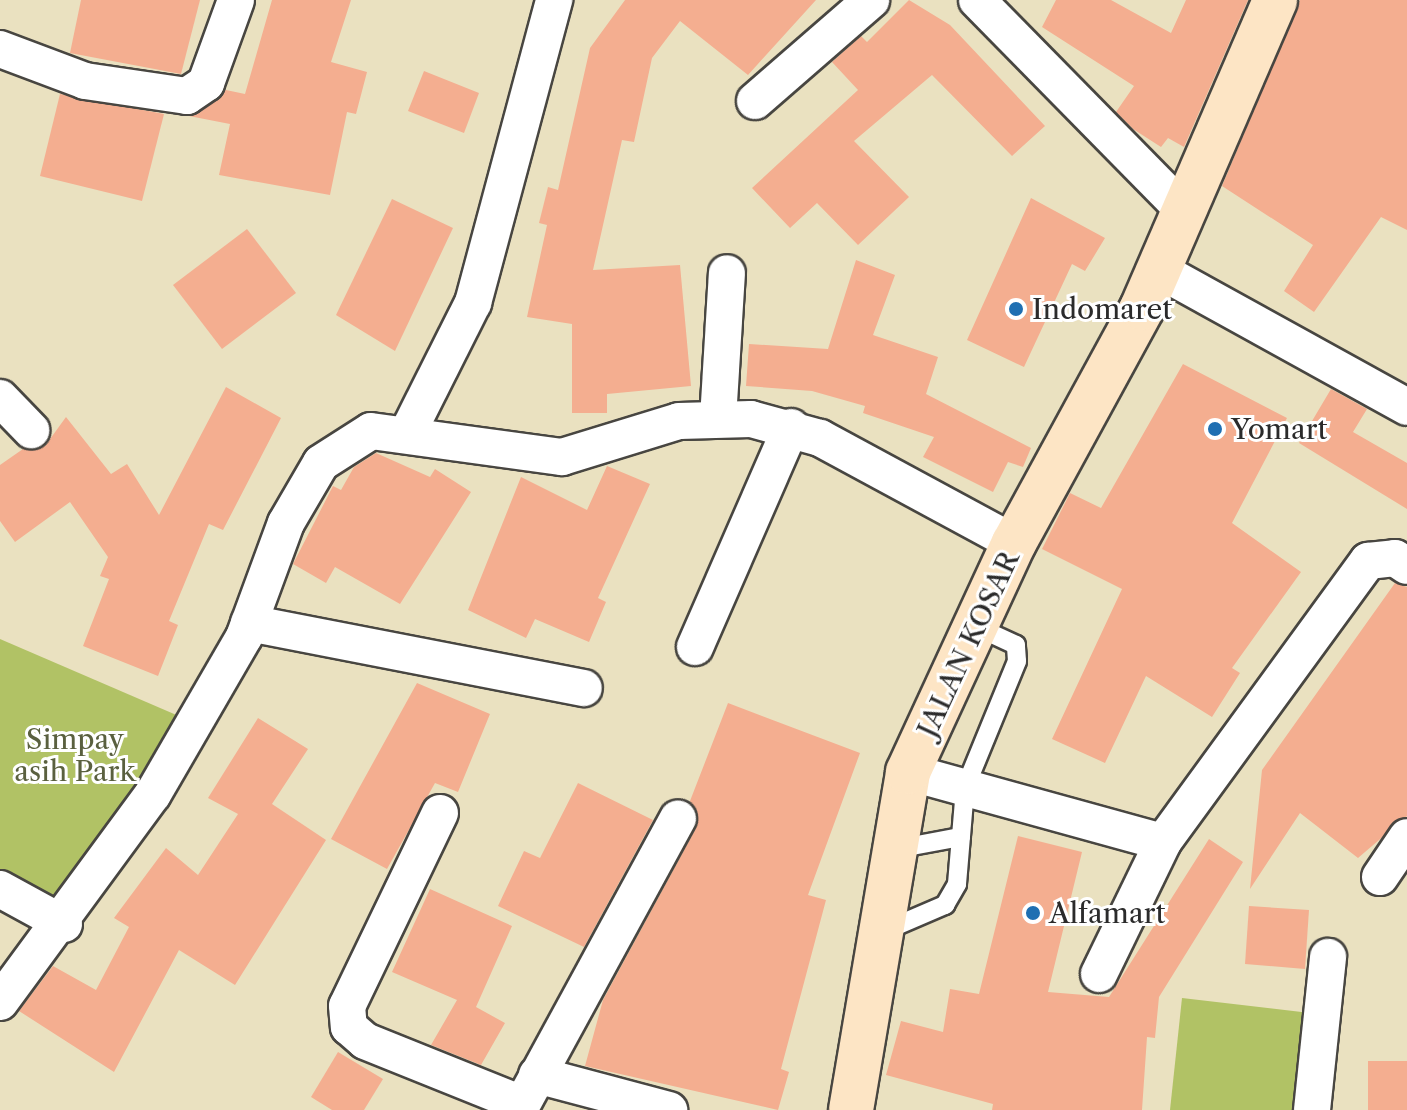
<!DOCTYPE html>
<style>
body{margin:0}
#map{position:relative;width:1407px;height:1110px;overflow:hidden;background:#eae1c0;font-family:"Libre Caslon Text",serif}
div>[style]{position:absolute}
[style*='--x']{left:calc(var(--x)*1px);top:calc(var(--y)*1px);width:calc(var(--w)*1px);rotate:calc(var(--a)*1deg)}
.green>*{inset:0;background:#b1c265}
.building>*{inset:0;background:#f4ae90}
.roads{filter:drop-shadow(2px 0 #484641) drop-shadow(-2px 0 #484641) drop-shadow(0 2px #484641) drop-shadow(0 -2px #484641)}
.lane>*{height:18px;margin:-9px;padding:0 9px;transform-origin:9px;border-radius:9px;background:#fff}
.street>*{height:36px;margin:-18px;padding:0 18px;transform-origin:18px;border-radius:18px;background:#fff}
.secondary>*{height:44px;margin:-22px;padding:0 22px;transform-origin:22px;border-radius:22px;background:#fde5c5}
.dots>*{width:22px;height:22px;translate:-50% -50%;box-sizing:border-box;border:4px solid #fff;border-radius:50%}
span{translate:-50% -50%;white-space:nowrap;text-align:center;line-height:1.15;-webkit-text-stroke:6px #fff;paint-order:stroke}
.poi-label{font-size:28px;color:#2b2b2b}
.left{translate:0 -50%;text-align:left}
.street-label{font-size:28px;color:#2b2b2b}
.park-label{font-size:28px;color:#5a603f}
</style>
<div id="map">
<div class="green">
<div style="clip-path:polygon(0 639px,188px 720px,61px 922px,0 893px)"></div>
<div style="clip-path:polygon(1182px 998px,1310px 1013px,1299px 1110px,1170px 1110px)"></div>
</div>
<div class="building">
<div style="clip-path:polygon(81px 0,200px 0,181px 74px,70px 53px)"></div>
<div style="clip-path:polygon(272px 0,351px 0,331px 62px,367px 72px,356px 114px,347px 112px,330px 195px,219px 175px,230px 124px,189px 116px,226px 90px,245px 94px)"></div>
<div style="clip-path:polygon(625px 0,816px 0,748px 75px,680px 21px,652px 58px,634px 142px,622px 140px,593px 270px,680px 265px,691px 386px,607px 394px,607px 413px,572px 413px,572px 324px,527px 317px,547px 225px,539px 223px,548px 187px,558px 190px,590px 48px)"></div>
<div style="clip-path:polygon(909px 0,950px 25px,1045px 126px,1012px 156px,932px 75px,854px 141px,909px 197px,858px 245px,817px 203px,790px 228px,752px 188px,858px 90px,832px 62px,861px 36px,867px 42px)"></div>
<div style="clip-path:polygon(1056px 0,1111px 0,1171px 33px,1186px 0,1248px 0,1184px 147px,1168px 138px,1161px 147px,1133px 129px,1116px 112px,1134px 86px,1042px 27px)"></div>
<div style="clip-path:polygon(1300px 0,1407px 0,1407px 230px,1381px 217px,1314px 312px,1284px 291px,1313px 245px,1222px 186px)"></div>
<div style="clip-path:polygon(424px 71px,479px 93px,464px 133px,408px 111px)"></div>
<div style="clip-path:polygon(60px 94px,164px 114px,142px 201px,40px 176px)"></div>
<div style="clip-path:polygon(1031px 198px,1105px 238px,1085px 271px,1072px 264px,1024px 367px,967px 340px)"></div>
<div style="clip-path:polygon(392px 199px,453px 228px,395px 351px,336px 315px)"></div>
<div style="clip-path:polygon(247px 229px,296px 293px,222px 349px,173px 285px)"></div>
<div style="clip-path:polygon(856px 260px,895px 275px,873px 335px,938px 357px,926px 394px,1031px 448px,1023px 467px,1008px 462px,993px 492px,923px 457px,934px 437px,863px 413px,865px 406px,812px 391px,746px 386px,749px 344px,828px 349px)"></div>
<div style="clip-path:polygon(1183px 364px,1287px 418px,1232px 523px,1301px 572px,1232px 668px,1240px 673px,1212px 717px,1146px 676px,1105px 763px,1052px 739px,1122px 589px,1042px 549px,1070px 493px,1101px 508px)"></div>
<div style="clip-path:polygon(226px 387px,281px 418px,223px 530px,209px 524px,169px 621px,178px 625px,158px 676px,83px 646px,109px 579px,100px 576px,108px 557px,70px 502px,15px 542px,0 521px,0 465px,23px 449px,45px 446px,66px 417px,111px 474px,127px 464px,159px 515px)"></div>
<div style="clip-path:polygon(1331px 389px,1367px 409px,1353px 432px,1407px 463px,1407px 509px,1299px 443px)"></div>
<div style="clip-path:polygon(376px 453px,430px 477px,435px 469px,471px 492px,400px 604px,335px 567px,326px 583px,293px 564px,333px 486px,341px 490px,354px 467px)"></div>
<div style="clip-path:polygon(607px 466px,650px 484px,598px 598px,606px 602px,589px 642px,535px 619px,526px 638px,468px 610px,521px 477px,587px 510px)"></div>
<div style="clip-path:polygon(1395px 583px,1407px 587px,1407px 816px,1358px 858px,1300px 813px,1250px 889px,1262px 770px)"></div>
<div style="clip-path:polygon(417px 683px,490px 714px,458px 792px,435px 783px,387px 869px,331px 839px)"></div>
<div style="clip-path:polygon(728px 703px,860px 753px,808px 895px,826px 900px,781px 1069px,789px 1072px,778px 1110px,585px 1066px,603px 1000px,696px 828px,690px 801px)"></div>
<div style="clip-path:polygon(258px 718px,308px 749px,272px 804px,326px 840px,235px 985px,179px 950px,114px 1072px,19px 1011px,53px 966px,96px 990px,129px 927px,114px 918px,166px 848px,198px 875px,238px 814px,208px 798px)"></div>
<div style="clip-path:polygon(578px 783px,653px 820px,584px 947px,498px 906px,524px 851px,540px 858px)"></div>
<div style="clip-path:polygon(1018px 836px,1082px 852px,1048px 992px,1109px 997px,1209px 839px,1243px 862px,1159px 997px,1155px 1038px,1147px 1037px,1142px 1110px,992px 1110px,993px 1104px,886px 1075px,901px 1021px,943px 1032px,950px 989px,979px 994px)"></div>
<div style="clip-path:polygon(430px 889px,512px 926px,476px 1007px,505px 1023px,481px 1065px,431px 1045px,457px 1000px,392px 972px)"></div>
<div style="clip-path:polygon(1249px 906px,1309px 910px,1305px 969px,1245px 964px)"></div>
<div style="clip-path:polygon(338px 1052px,383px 1079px,364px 1110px,332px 1110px,311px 1097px)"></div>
<div style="clip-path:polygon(1368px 1061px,1407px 1061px,1407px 1110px,1368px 1110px)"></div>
</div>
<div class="roads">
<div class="lane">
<div style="--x:896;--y:849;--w:66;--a:-10.5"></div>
<div style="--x:882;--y:932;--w:69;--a:-23.2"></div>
<div style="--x:945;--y:905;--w:24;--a:-60"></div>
<div style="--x:957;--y:884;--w:96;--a:-85.2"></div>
<div style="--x:965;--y:788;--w:137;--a:-67.7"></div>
<div style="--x:1017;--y:661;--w:16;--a:-94"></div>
<div style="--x:1016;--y:645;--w:45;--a:-155.1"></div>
</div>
<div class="street">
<div style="--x:977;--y:0;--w:296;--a:45.5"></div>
<div style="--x:0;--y:49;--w:91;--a:20.6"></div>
<div style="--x:85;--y:81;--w:103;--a:8.4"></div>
<div style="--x:187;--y:96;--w:23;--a:-34"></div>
<div style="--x:206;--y:83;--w:88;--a:-70.1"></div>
<div style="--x:755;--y:101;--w:154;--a:-41"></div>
<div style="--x:1159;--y:270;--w:283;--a:28.9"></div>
<div style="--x:0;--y:398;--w:45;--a:45.9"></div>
<div style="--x:718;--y:419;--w:146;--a:-86.5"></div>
<div style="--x:407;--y:434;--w:147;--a:-63.3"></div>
<div style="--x:473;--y:303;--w:314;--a:-75"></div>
<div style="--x:249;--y:623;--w:341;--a:11"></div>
<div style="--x:695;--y:647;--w:240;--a:-66.4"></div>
<div style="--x:908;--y:772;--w:264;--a:15.4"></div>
<div style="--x:1163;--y:842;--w:348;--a:-53.9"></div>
<div style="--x:1368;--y:561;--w:27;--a:-6"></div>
<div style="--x:1395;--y:558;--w:14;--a:34"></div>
<div style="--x:440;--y:813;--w:214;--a:115.7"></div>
<div style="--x:347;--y:1006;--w:21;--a:85"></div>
<div style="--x:349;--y:1027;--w:21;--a:41"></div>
<div style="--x:365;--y:1041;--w:169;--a:21.9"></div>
<div style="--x:1380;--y:877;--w:48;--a:-56"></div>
<div style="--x:0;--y:889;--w:73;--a:28.7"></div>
<div style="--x:1099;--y:974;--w:147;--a:-64.1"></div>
<div style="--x:0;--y:1002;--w:258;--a:-53.7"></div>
<div style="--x:153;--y:794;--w:181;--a:-59.9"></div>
<div style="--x:244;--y:637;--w:121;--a:-69.8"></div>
<div style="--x:286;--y:523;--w:69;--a:-59.7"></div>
<div style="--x:321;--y:463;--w:59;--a:-32.6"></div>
<div style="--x:371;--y:431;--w:193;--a:7.8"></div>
<div style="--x:562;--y:457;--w:122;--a:-17.1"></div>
<div style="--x:679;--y:421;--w:72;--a:-1.6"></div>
<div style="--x:751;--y:419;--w:72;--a:15.4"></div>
<div style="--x:820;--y:438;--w:221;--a:28.4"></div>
<div style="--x:537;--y:1075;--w:137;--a:14.9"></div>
<div style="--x:519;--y:1110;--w:332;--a:-61.4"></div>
<div style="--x:1312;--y:1110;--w:154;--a:-84"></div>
</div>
<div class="secondary">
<div style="--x:851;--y:1110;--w:343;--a:-80.4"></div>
<div style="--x:908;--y:772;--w:252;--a:-65.2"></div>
<div style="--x:1014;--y:543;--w:268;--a:-61.4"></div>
<div style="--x:1142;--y:308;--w:335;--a:-66.6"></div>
</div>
</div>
<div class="dots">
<div style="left:1016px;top:309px;background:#1f6fb2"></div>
<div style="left:1215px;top:429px;background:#1f6fb2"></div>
<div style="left:1033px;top:913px;background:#1f6fb2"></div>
</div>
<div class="poi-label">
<span class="left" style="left:1032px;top:309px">Indomaret</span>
<span class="left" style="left:1231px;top:429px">Yomart</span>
<span class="left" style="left:1049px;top:913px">Alfamart</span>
</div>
<div class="street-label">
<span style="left:968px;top:644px;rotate:-65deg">JALAN KOSAR</span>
</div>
<div class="park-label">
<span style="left:75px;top:755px">Simpay<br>asih Park</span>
</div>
</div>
